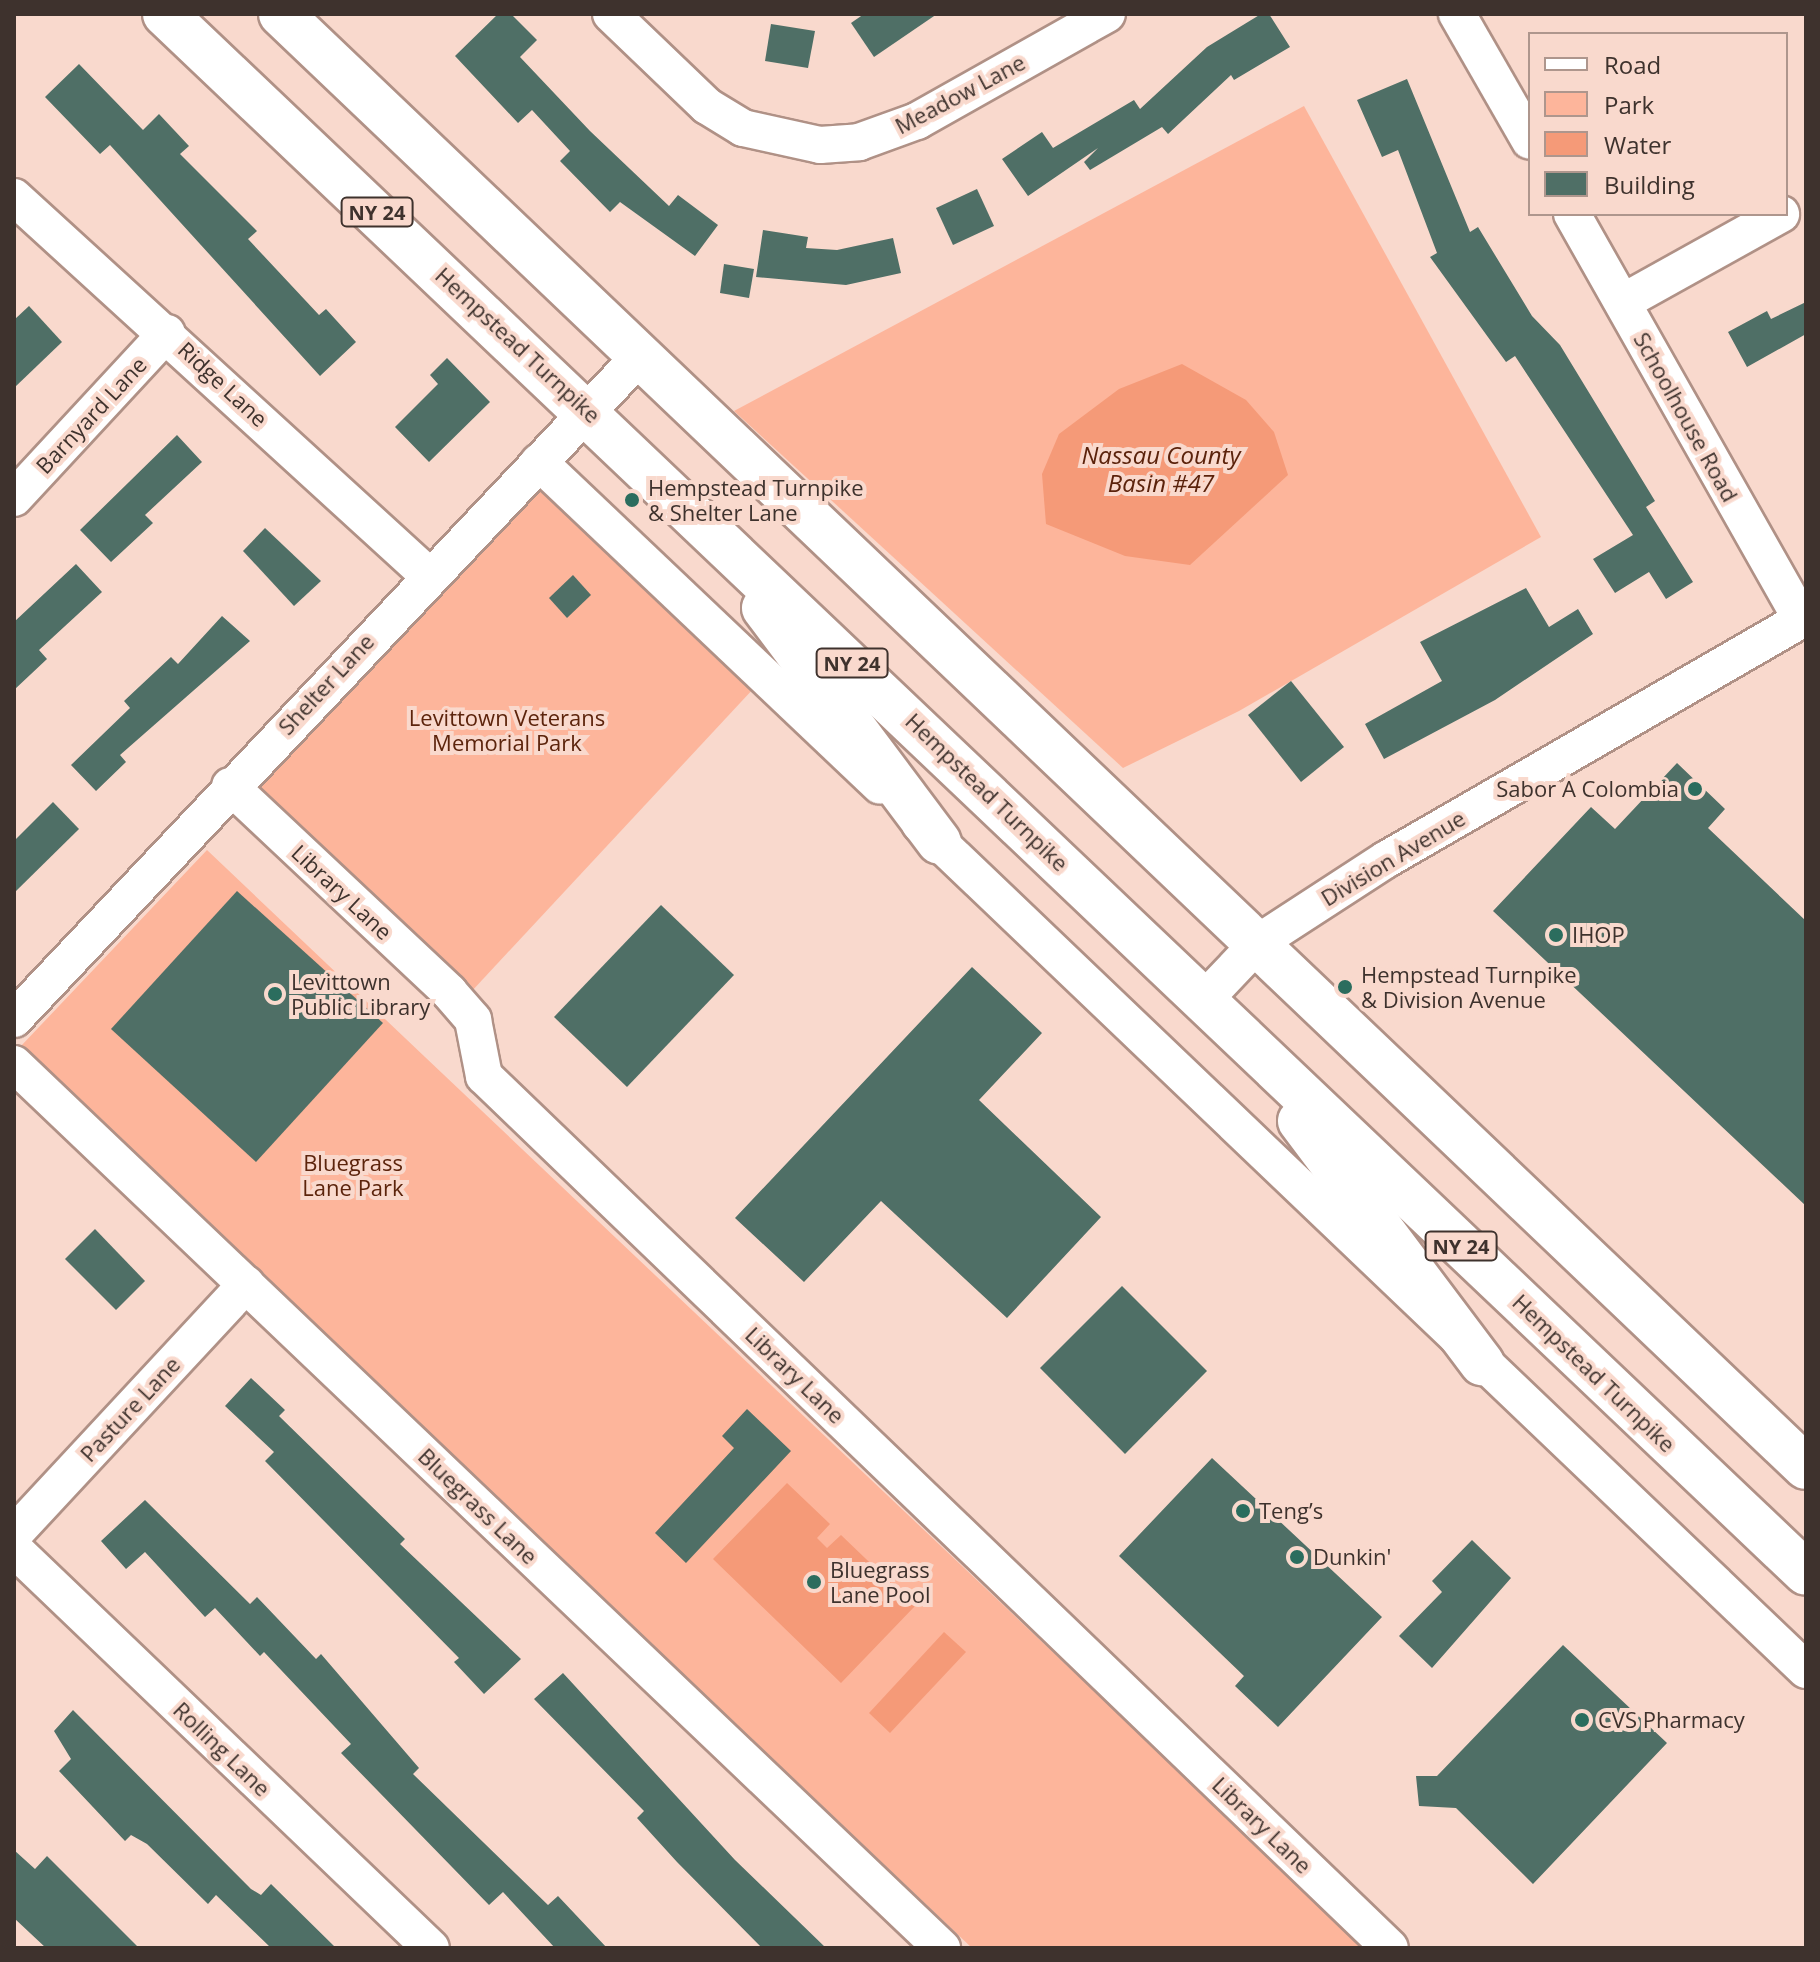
<!DOCTYPE html>
<meta charset="utf-8">
<style>
body{margin:0}
#map{position:relative;width:1820px;height:1962px;overflow:hidden;background:#f9d9cd;font-family:"Open Sans",sans-serif}
div>[style]{position:absolute}
[style*='--x']{left:calc(var(--x)*1px);top:calc(var(--y)*1px);width:calc(var(--w)*1px);rotate:calc(var(--a)*1deg)}
.green>*{inset:0;background:#fdb59b}
.water>*{inset:0;background:#f59a78}
.building>*{inset:0;background:#4f6f66}
.roads{filter:drop-shadow(2px 0 #b09186) drop-shadow(-2px 0 #b09186) drop-shadow(0 2px #b09186) drop-shadow(0 -2px #b09186)}
.street>*{height:36px;margin:-18px;padding:0 18px;transform-origin:18px;border-radius:18px;background:#fff}
.primary>*{height:44px;margin:-22px;padding:0 22px;transform-origin:22px;border-radius:22px;background:#fff}
.dots>*{width:22px;height:22px;translate:-50% -50%;box-sizing:border-box;border:4px solid #f9d9cd;border-radius:50%}
span{translate:-50% -50%;white-space:nowrap;text-align:center;line-height:1.15;-webkit-text-stroke:8px #f9d9cd;paint-order:stroke}
.shield-label span{padding:2px 6px;background:#f9d9cd;border:2px solid;border-radius:6px;-webkit-text-stroke-width:0}
.shield-label{font-size:20px;color:#3e322d;font-weight:700}
.street-label{font-size:22px;color:#3e322d}
.poi-label{font-size:22px;color:#3e322d}
.left{translate:0 -50%;text-align:left}
.right{translate:-100% -50%;text-align:right}
.park-label{font-size:22px;color:#5c240c}
.water-label{font-size:24px;color:#5b220b;font-style:italic}
.frame{position:absolute;inset:0;border:16px solid #3e322d;pointer-events:none}
.legend{position:absolute;left:1528px;top:32px;width:260px;height:184px;box-sizing:border-box;background:#f9d9cd;border:2px solid #ae968d;margin:0;padding:10px 14px;list-style:none;font-size:24px;color:#3e322d}
.legend li{display:flex;align-items:center;gap:16px;height:40px}
.legend b{width:40px;border:2px solid #ae968d}
</style>
<div id="map">
<div class="green">
<div style="clip-path:polygon(1304px 106px,1541px 537px,1239px 711px,1123px 768px,734px 411px)"></div>
<div style="clip-path:polygon(532px 480px,754px 688px,471px 992px,249px 785px)"></div>
<div style="clip-path:polygon(207px 850px,425px 1057px,1365px 1948px,972px 1948px,21px 1046px)"></div>
</div>
<div class="water">
<div style="clip-path:polygon(1182px 364px,1246px 400px,1274px 432px,1288px 475px,1190px 565px,1125px 556px,1046px 524px,1042px 474px,1059px 434px,1119px 389px)"></div>
<div style="clip-path:polygon(787px 1483px,830px 1524px,817px 1538px,827px 1548px,841px 1535px,915px 1606px,841px 1683px,713px 1559px)"></div>
<div style="clip-path:polygon(944px 1632px,966px 1652px,890px 1733px,869px 1713px)"></div>
</div>
<div class="building">
<div style="clip-path:polygon(498px 14px,511px 14px,537px 40px,520px 57px,590px 131px,669px 206px,678px 195px,718px 225px,695px 256px,620px 202px,610px 212px,560px 161px,570px 151px,532px 110px,518px 123px,455px 56px)"></div>
<div style="clip-path:polygon(864px 14px,937px 14px,874px 57px,851px 23px)"></div>
<div style="clip-path:polygon(1261px 14px,1269px 14px,1290px 47px,1234px 80px,1231px 75px,1168px 134px,1162px 127px,1090px 170px,1084px 162px,1098px 148px,1028px 196px,1002px 159px,1042px 132px,1053px 148px,1134px 100px,1140px 109px,1207px 47px)"></div>
<div style="clip-path:polygon(771px 24px,815px 31px,808px 68px,765px 61px)"></div>
<div style="clip-path:polygon(79px 64px,143px 130px,159px 114px,189px 146px,180px 154px,257px 231px,248px 239px,319px 315px,326px 309px,356px 342px,320px 376px,110px 145px,100px 154px,45px 97px)"></div>
<div style="clip-path:polygon(1407px 79px,1470px 232px,1478px 227px,1532px 316px,1560px 345px,1655px 501px,1646px 507px,1693px 582px,1666px 599px,1649px 572px,1615px 593px,1593px 559px,1633px 535px,1515px 356px,1506px 362px,1430px 257px,1437px 253px,1398px 150px,1382px 157px,1357px 100px)"></div>
<div style="clip-path:polygon(977px 189px,994px 226px,953px 245px,936px 208px)"></div>
<div style="clip-path:polygon(763px 230px,808px 237px,806px 248px,837px 250px,893px 238px,901px 273px,846px 285px,756px 277px)"></div>
<div style="clip-path:polygon(724px 264px,754px 269px,749px 298px,720px 293px)"></div>
<div style="clip-path:polygon(1806px 302px,1806px 334px,1747px 367px,1728px 332px,1767px 311px,1771px 319px)"></div>
<div style="clip-path:polygon(29px 306px,62px 342px,14px 388px,14px 320px)"></div>
<div style="clip-path:polygon(447px 358px,490px 402px,429px 462px,395px 427px,438px 384px,430px 375px)"></div>
<div style="clip-path:polygon(177px 435px,202px 462px,145px 515px,153px 523px,111px 562px,80px 530px)"></div>
<div style="clip-path:polygon(265px 528px,321px 581px,294px 606px,243px 551px)"></div>
<div style="clip-path:polygon(76px 564px,102px 592px,39px 650px,47px 659px,14px 690px,14px 622px)"></div>
<div style="clip-path:polygon(573px 575px,591px 595px,567px 618px,549px 598px)"></div>
<div style="clip-path:polygon(1526px 588px,1549px 627px,1578px 609px,1593px 634px,1495px 700px,1384px 759px,1365px 724px,1442px 681px,1420px 642px)"></div>
<div style="clip-path:polygon(222px 616px,250px 641px,120px 755px,126px 762px,96px 791px,71px 765px,130px 708px,124px 701px,171px 657px,178px 664px)"></div>
<div style="clip-path:polygon(1291px 681px,1344px 747px,1301px 782px,1248px 715px)"></div>
<div style="clip-path:polygon(1677px 763px,1725px 809px,1708px 828px,1806px 921px,1806px 1206px,1493px 911px,1591px 807px,1615px 829px)"></div>
<div style="clip-path:polygon(53px 802px,79px 829px,14px 893px,14px 841px)"></div>
<div style="clip-path:polygon(237px 891px,383px 1023px,256px 1162px,111px 1029px)"></div>
<div style="clip-path:polygon(661px 905px,734px 975px,627px 1087px,554px 1017px)"></div>
<div style="clip-path:polygon(972px 967px,1042px 1033px,979px 1100px,1101px 1217px,1007px 1318px,881px 1201px,804px 1282px,735px 1218px)"></div>
<div style="clip-path:polygon(95px 1229px,145px 1281px,116px 1310px,65px 1259px)"></div>
<div style="clip-path:polygon(1122px 1286px,1207px 1371px,1125px 1454px,1040px 1368px)"></div>
<div style="clip-path:polygon(251px 1378px,285px 1410px,279px 1416px,405px 1539px,400px 1544px,521px 1659px,484px 1694px,454px 1662px,459px 1658px,265px 1461px,274px 1452px,225px 1406px)"></div>
<div style="clip-path:polygon(747px 1409px,791px 1451px,686px 1563px,655px 1533px,734px 1448px,722px 1436px)"></div>
<div style="clip-path:polygon(1212px 1458px,1382px 1617px,1278px 1727px,1235px 1686px,1244px 1676px,1119px 1556px)"></div>
<div style="clip-path:polygon(145px 1500px,250px 1604px,257px 1597px,316px 1659px,321px 1654px,419px 1768px,413px 1774px,548px 1905px,558px 1896px,607px 1948px,555px 1948px,503px 1892px,489px 1905px,341px 1753px,351px 1744px,264px 1652px,260px 1656px,215px 1608px,205px 1617px,145px 1552px,126px 1569px,101px 1541px)"></div>
<div style="clip-path:polygon(1472px 1540px,1511px 1578px,1432px 1668px,1399px 1636px,1442px 1592px,1432px 1581px)"></div>
<div style="clip-path:polygon(1563px 1645px,1667px 1743px,1533px 1884px,1456px 1808px,1419px 1806px,1416px 1776px,1437px 1776px)"></div>
<div style="clip-path:polygon(563px 1673px,735px 1860px,826px 1948px,762px 1948px,677px 1862px,637px 1818px,644px 1811px,534px 1699px)"></div>
<div style="clip-path:polygon(73px 1710px,251px 1889px,261px 1895px,271px 1884px,336px 1948px,271px 1948px,216px 1895px,208px 1904px,147px 1844px,131px 1835px,125px 1841px,59px 1771px,71px 1759px,54px 1731px)"></div>
<div style="clip-path:polygon(14px 1850px,35px 1869px,47px 1856px,139px 1948px,46px 1948px,14px 1918px)"></div>
</div>
<div class="roads">
<div class="street">
<div style="--x:611;--y:14;--w:133;--a:43.8"></div>
<div style="--x:707;--y:106;--w:42;--a:31.4"></div>
<div style="--x:743;--y:128;--w:79;--a:12.4"></div>
<div style="--x:820;--y:145;--w:39;--a:-4"></div>
<div style="--x:859;--y:142;--w:62;--a:-19.9"></div>
<div style="--x:917;--y:121;--w:218;--a:-29.4"></div>
<div style="--x:1457;--y:14;--w:146;--a:60.1"></div>
<div style="--x:14;--y:197;--w:561;--a:42.4"></div>
<div style="--x:1572;--y:214;--w:465;--a:60.5"></div>
<div style="--x:1623;--y:302;--w:181;--a:-29.1"></div>
<div style="--x:539;--y:462;--w:470;--a:43.5"></div>
<div style="--x:14;--y:498;--w:225;--a:-47.2"></div>
<div style="--x:230;--y:786;--w:301;--a:43.2"></div>
<div style="--x:449;--y:992;--w:37;--a:49"></div>
<div style="--x:473;--y:1020;--w:57;--a:78.9"></div>
<div style="--x:484;--y:1076;--w:1257;--a:43.9"></div>
<div style="--x:920;--y:824;--w:1225;--a:43.68"></div>
<div style="--x:1204;--y:1000;--w:80;--a:-46.5"></div>
<div style="--x:1259;--y:942;--w:153;--a:-33"></div>
<div style="--x:1387;--y:859;--w:484;--a:-30"></div>
<div style="--x:14;--y:1019;--w:915;--a:-46.64"></div>
<div style="--x:14;--y:1064;--w:1282;--a:43.61"></div>
<div style="--x:14;--y:1534;--w:341;--a:-47.1"></div>
<div style="--x:14;--y:1549;--w:577;--a:43.74"></div>
</div>
<div class="primary">
<div style="--x:165;--y:14;--w:2263;--a:43.53"></div>
<div style="--x:281;--y:14;--w:2106;--a:43.62"></div>
<div style="--x:764;--y:608;--w:292;--a:53.2"></div>
<div style="--x:1300;--y:1121;--w:303;--a:53.1"></div>
</div>
</div>
<div class="dots">
<div style="left:632px;top:500px;background:#2b6d5e"></div>
<div style="left:1695px;top:789px;background:#2b6d5e"></div>
<div style="left:1556px;top:935px;background:#2b6d5e"></div>
<div style="left:1345px;top:987px;background:#2b6d5e"></div>
<div style="left:275px;top:994px;background:#2b6d5e"></div>
<div style="left:1243px;top:1511px;background:#2b6d5e"></div>
<div style="left:1297px;top:1557px;background:#2b6d5e"></div>
<div style="left:814px;top:1582px;background:#2b6d5e"></div>
<div style="left:1582px;top:1720px;background:#2b6d5e"></div>
</div>
<div class="shield-label">
<span style="left:377px;top:212px">NY 24</span>
<span style="left:852px;top:663px">NY 24</span>
<span style="left:1461px;top:1246px">NY 24</span>
</div>
<div class="street-label">
<span style="left:960px;top:94px;rotate:-28deg">Meadow Lane</span>
<span style="left:518px;top:345px;rotate:43deg">Hempstead Turnpike</span>
<span style="left:223px;top:384px;rotate:43deg">Ridge Lane</span>
<span style="left:91px;top:415px;rotate:-47deg">Barnyard Lane</span>
<span style="left:1686px;top:417px;rotate:61deg">Schoolhouse Road</span>
<span style="left:326px;top:684px;rotate:-47deg">Shelter Lane</span>
<span style="left:987px;top:792px;rotate:44deg">Hempstead Turnpike</span>
<span style="left:1393px;top:858px;rotate:-31deg">Division Avenue</span>
<span style="left:342px;top:892px;rotate:43deg">Library Lane</span>
<span style="left:1594px;top:1373px;rotate:44deg">Hempstead Turnpike</span>
<span style="left:795px;top:1375px;rotate:44deg">Library Lane</span>
<span style="left:130px;top:1409px;rotate:-47deg">Pasture Lane</span>
<span style="left:478px;top:1506px;rotate:44deg">Bluegrass Lane</span>
<span style="left:222px;top:1749px;rotate:44deg">Rolling Lane</span>
<span style="left:1262px;top:1825px;rotate:44deg">Library Lane</span>
</div>
<div class="poi-label">
<span class="left" style="left:648px;top:500px">Hempstead Turnpike<br>&amp; Shelter Lane</span>
<span class="right" style="left:1679px;top:789px">Sabor A Colombia</span>
<span class="left" style="left:1572px;top:935px">IHOP</span>
<span class="left" style="left:1361px;top:987px">Hempstead Turnpike<br>&amp; Division Avenue</span>
<span class="left" style="left:291px;top:994px">Levittown<br>Public Library</span>
<span class="left" style="left:1259px;top:1511px">Teng’s</span>
<span class="left" style="left:1313px;top:1557px">Dunkin'</span>
<span class="left" style="left:830px;top:1582px">Bluegrass<br>Lane Pool</span>
<span class="left" style="left:1598px;top:1720px">CVS Pharmacy</span>
</div>
<div class="park-label">
<span style="left:507px;top:730px">Levittown Veterans<br>Memorial Park</span>
<span style="left:353px;top:1175px">Bluegrass<br>Lane Park</span>
</div>
<div class="water-label">
<span style="left:1161px;top:469px">Nassau County<br>Basin #47</span>
</div>
<div class="frame"></div>
<ul class="legend">
<li><b style="height:10px;background:#fff"></b>Road</li>
<li><b style="height:22px;background:#fdb59b"></b>Park</li>
<li><b style="height:22px;background:#f59a78"></b>Water</li>
<li><b style="height:22px;background:#4f6f66"></b>Building</li>
</ul>
</div>
